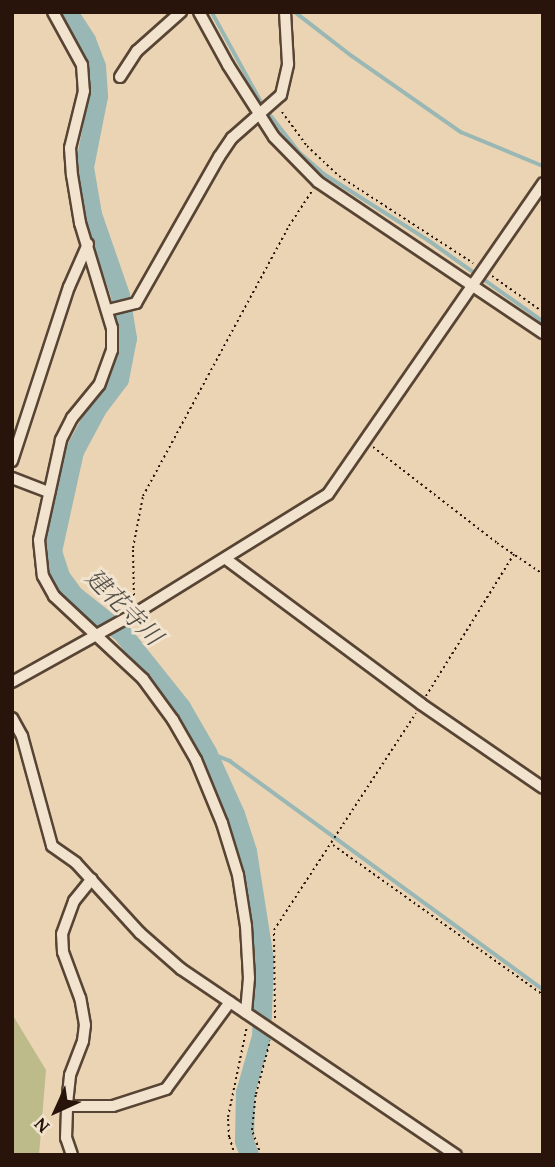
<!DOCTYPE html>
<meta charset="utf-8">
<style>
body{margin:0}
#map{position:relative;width:555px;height:1167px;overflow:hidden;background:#ead4b3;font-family:"Gentium Book Plus","Noto Serif JP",serif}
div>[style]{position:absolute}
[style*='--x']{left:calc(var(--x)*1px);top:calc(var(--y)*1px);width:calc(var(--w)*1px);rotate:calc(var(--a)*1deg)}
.green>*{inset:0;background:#bcbb89}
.stream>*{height:3.5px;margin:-1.75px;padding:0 1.75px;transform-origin:1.75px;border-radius:1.75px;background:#99b7b4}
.river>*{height:19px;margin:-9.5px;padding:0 9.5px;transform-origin:9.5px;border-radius:9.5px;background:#99b7b4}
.path>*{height:2px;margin-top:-1px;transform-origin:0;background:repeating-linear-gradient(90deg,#28140a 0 2px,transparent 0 5.5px)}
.roads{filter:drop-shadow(2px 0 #584434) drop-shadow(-2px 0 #584434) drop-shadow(0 2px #584434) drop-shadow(0 -2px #584434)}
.minor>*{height:10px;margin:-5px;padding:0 5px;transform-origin:5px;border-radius:5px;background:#f1e3ce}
span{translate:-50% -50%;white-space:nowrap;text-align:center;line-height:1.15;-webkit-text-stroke:6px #f1e3ce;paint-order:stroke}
.water-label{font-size:24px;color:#504d46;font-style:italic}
.frame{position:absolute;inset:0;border:14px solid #28140a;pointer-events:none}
.north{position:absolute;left:21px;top:1076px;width:70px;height:70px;-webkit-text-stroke:5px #f1e3ce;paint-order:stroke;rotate:225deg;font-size:19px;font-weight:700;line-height:28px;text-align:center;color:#28140a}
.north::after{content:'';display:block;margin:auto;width:24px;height:32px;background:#28140a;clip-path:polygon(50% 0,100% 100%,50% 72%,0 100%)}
</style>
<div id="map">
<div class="green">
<div style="clip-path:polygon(12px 1014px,46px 1070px,39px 1155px,12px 1155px)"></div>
</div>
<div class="stream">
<div style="--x:212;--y:12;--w:106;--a:61.3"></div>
<div style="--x:295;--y:12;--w:72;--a:37.7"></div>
<div style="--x:352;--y:56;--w:133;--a:34.9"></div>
<div style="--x:461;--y:132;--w:89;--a:22.5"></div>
<div style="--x:268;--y:112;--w:51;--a:52.2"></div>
<div style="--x:299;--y:152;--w:33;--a:41"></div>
<div style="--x:324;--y:174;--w:123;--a:32.4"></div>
<div style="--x:428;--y:240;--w:141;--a:35.2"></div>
<div style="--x:207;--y:752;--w:25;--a:21"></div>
<div style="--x:230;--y:761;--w:387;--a:36.1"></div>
</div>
<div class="river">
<div style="--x:68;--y:12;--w:33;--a:57"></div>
<div style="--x:86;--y:40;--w:28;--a:69"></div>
<div style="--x:96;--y:66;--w:30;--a:86"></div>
<div style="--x:98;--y:96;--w:72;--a:101.2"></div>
<div style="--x:84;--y:167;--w:48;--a:80.3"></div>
<div style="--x:92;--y:214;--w:86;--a:70.9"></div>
<div style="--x:120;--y:295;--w:44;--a:80.8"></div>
<div style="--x:127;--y:338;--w:42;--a:101"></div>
<div style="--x:119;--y:379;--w:39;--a:127"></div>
<div style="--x:96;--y:410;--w:47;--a:118.2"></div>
<div style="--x:74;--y:451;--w:102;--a:102.4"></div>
<div style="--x:52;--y:551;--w:26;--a:72"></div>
<div style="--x:60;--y:576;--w:24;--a:54"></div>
<div style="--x:74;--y:595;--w:61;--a:38.4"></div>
<div style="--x:122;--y:633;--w:95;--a:51.4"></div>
<div style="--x:181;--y:707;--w:52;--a:60"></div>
<div style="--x:207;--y:752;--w:68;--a:65.7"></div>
<div style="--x:235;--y:814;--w:39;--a:72"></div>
<div style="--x:247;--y:851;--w:109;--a:81.1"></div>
<div style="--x:264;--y:959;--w:77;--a:92.2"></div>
<div style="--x:261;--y:1036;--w:58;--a:105.9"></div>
<div style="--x:245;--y:1092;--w:49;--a:91.2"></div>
<div style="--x:244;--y:1141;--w:15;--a:70"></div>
</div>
<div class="path">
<div style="--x:282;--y:112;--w:42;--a:53.7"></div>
<div style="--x:307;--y:146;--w:44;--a:43.2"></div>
<div style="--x:339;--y:176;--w:160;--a:33"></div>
<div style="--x:492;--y:276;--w:62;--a:35.2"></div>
<div style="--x:373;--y:447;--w:157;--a:37.7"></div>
<div style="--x:497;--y:543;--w:55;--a:34"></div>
<div style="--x:134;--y:601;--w:53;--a:-91.1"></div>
<div style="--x:133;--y:548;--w:53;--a:-79.1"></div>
<div style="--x:143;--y:496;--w:307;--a:-61.6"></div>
<div style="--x:289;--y:226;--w:42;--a:-56.7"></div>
<div style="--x:426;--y:696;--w:167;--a:-58.2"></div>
<div style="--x:333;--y:845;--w:258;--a:35.5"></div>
<div style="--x:275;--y:1018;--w:88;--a:-90.7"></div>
<div style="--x:274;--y:930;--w:259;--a:-56.8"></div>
<div style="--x:235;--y:1155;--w:19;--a:-108"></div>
<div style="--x:229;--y:1137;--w:20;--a:-93"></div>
<div style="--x:228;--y:1117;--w:93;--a:-78.2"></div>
<div style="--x:261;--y:1155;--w:27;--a:-110"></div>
<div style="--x:252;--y:1130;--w:36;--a:-84"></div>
<div style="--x:256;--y:1094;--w:55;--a:-75.2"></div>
</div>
<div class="roads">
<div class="minor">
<div style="--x:53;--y:12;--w:60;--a:61.3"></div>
<div style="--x:82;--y:65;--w:26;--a:86"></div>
<div style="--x:84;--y:91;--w:59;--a:103.8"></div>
<div style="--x:70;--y:148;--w:27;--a:86"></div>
<div style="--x:72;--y:175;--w:49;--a:80.5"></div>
<div style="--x:80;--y:223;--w:110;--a:73.1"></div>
<div style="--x:112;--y:328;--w:22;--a:90"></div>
<div style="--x:112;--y:350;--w:37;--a:110"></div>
<div style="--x:99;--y:385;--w:43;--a:129.3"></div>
<div style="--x:72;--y:418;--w:25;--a:117"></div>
<div style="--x:61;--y:440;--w:102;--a:102.4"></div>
<div style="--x:39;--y:540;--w:36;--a:84"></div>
<div style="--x:43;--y:576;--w:23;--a:61"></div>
<div style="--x:54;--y:596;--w:122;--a:43"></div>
<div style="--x:143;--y:679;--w:51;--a:53.8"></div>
<div style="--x:173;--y:720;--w:46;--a:60.1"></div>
<div style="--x:196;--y:760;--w:68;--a:67.6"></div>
<div style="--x:222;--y:823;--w:54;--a:72.9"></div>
<div style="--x:238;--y:875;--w:52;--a:81.1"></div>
<div style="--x:246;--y:926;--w:52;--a:86.7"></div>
<div style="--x:249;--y:978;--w:35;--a:95"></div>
<div style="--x:199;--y:12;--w:60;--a:61.3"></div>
<div style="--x:228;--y:65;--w:85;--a:57.4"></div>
<div style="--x:274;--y:137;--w:63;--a:45.6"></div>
<div style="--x:318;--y:182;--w:271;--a:33.9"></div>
<div style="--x:120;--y:77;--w:31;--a:-57"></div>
<div style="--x:137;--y:51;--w:59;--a:-41.6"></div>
<div style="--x:108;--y:310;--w:29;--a:-14"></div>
<div style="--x:136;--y:303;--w:168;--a:-60.4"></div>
<div style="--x:219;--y:157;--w:23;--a:-56"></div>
<div style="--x:232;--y:138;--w:65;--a:-41.3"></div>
<div style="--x:281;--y:95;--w:32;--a:-77"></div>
<div style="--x:288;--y:64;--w:52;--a:-93.3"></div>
<div style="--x:12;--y:461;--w:183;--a:-71.9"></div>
<div style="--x:69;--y:287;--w:47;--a:-66.2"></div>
<div style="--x:12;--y:478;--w:40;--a:21"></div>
<div style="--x:226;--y:559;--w:243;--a:36.6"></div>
<div style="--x:421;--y:704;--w:148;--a:34.5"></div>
<div style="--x:12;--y:682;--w:142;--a:-29.1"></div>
<div style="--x:136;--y:613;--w:226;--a:-31.8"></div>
<div style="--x:328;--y:494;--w:378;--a:-55.3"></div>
<div style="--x:12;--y:718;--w:21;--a:61"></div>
<div style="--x:22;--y:736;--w:114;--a:74.7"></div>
<div style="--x:52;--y:846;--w:29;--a:35"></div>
<div style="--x:76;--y:863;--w:95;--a:47.6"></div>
<div style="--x:140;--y:933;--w:55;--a:41.3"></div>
<div style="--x:181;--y:969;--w:332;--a:34.1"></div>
<div style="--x:67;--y:1106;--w:46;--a:0"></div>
<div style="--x:113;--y:1106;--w:56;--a:-17.8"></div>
<div style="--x:166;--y:1089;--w:108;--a:-53.7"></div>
<div style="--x:72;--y:1155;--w:18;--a:-109"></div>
<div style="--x:66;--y:1138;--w:34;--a:-88"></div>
<div style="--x:67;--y:1104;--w:29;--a:-84"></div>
<div style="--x:70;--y:1075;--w:36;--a:-69"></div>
<div style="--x:83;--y:1041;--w:16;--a:-83"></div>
<div style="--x:85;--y:1025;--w:27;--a:-100"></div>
<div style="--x:80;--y:998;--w:49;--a:-110.3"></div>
<div style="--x:63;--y:952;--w:18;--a:-93"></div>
<div style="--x:62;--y:934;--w:35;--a:-70"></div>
<div style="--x:74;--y:901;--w:28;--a:-51"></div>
</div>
</div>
<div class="water-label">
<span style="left:124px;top:607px;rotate:45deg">建花寺川</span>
</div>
<div class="frame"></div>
<div class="north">N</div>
</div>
